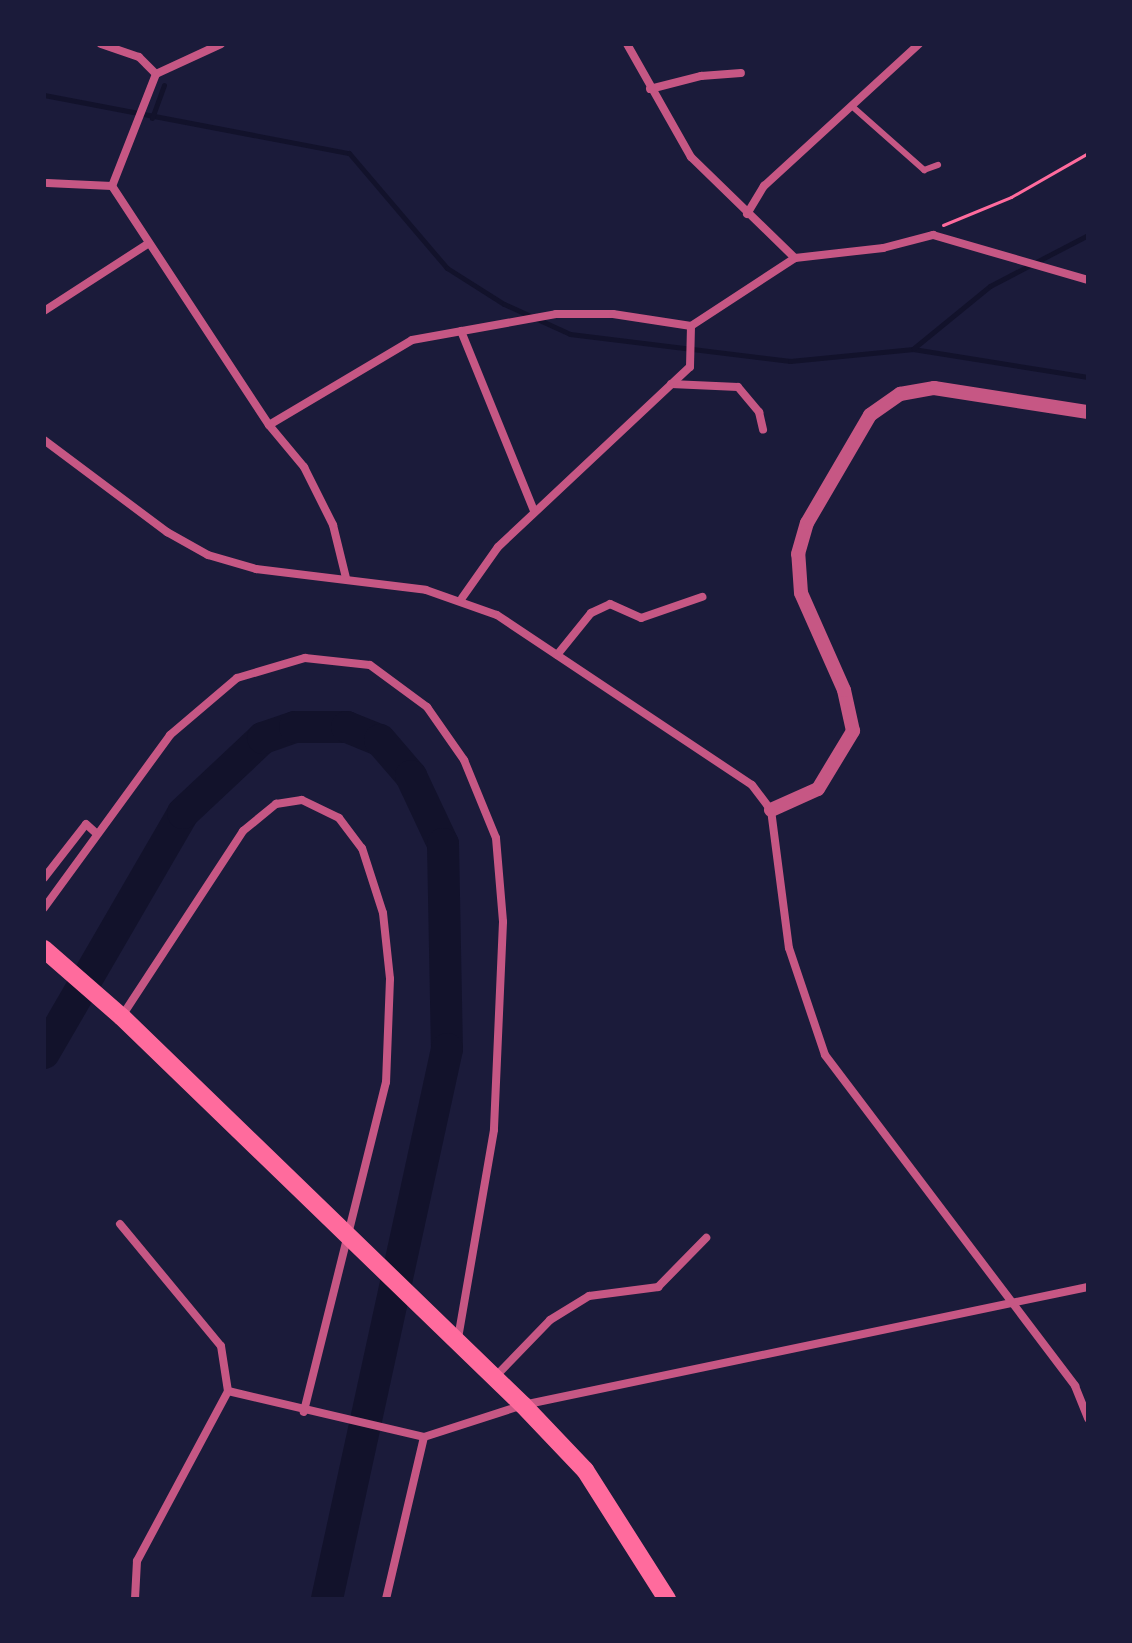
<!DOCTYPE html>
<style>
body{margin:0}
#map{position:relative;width:1132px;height:1643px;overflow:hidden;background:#1b1b3a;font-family:"Exo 2",sans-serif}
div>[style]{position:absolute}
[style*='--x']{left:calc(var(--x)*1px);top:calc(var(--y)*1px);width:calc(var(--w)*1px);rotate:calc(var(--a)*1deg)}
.stream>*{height:5px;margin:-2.5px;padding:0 2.5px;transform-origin:2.5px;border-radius:2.5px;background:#12122b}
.river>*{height:32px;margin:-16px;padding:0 16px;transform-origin:16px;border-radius:16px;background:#12122b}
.path>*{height:3px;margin:-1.5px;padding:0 1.5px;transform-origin:1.5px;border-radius:1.5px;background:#ff6b9d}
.service>*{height:6px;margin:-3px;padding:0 3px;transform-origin:3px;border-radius:3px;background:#c65784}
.minor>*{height:8px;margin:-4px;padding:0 4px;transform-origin:4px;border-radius:4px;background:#c65784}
.tertiary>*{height:14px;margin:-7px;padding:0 7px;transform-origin:7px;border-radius:7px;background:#c65784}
.primary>*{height:18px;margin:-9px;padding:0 9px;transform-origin:9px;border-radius:9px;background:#ff6b9d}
span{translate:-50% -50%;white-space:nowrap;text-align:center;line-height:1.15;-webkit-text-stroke:6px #1b1b3a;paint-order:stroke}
.frame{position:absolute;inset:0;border:46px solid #1b1b3a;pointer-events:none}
</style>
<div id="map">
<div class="stream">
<div style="--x:44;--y:95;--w:310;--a:10.8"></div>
<div style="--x:349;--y:153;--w:151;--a:49.6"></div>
<div style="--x:447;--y:268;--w:67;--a:32.3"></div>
<div style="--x:504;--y:304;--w:72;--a:24.4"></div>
<div style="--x:570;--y:334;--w:222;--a:7"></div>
<div style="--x:790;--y:361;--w:124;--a:-5.6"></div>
<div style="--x:913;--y:349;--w:177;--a:9.1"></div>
<div style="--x:152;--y:118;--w:35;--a:-70"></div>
<div style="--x:914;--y:348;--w:98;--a:-39.2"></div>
<div style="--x:990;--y:286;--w:110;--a:-27.5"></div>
</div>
<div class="river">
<div style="--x:44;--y:1053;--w:277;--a:-59.9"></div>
<div style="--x:183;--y:813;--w:110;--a:-43.2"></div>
<div style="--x:263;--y:738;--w:34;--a:-19"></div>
<div style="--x:295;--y:727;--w:52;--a:0"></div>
<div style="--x:347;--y:727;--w:35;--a:22"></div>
<div style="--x:380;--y:740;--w:48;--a:49.3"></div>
<div style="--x:411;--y:776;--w:75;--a:64.8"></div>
<div style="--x:443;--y:844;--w:205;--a:88.9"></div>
<div style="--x:447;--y:1049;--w:563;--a:102.31"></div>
</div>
<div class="path">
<div style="--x:943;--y:225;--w:74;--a:-22.4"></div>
<div style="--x:1011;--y:197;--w:89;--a:-29.7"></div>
</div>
<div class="service">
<div style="--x:854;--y:108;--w:94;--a:41.5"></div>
<div style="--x:924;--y:170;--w:15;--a:-20"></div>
</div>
<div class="minor">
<div style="--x:101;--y:44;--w:40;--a:18.9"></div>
<div style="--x:139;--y:57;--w:24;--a:45"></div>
<div style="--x:221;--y:44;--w:72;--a:155.2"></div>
<div style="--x:156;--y:74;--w:120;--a:111.4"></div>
<div style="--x:112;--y:186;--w:286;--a:56.7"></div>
<div style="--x:269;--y:425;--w:55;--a:50.2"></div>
<div style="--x:304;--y:467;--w:65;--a:63.4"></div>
<div style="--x:333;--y:525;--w:55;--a:76.2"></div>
<div style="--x:627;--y:44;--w:130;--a:60.5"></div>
<div style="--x:691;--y:157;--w:145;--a:44.2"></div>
<div style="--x:650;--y:89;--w:53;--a:-14.3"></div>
<div style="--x:701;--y:76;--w:40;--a:-4.3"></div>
<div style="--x:47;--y:183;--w:65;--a:2.6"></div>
<div style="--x:747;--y:214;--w:33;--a:-59"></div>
<div style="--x:764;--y:186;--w:210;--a:-42.5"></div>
<div style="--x:44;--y:311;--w:125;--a:-32.9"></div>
<div style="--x:461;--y:331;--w:194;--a:67.9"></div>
<div style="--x:671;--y:384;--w:67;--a:2.6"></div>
<div style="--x:738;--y:387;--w:33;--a:50"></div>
<div style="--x:759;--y:412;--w:18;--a:77"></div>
<div style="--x:269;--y:425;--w:166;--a:-30.7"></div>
<div style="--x:412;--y:340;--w:146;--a:-10.2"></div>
<div style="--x:556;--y:314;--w:57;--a:0"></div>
<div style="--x:613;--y:314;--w:79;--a:8.7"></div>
<div style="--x:691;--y:326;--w:124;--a:-33.2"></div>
<div style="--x:795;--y:258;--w:89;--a:-6.5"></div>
<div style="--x:883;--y:248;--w:52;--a:-14.6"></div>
<div style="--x:933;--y:235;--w:161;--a:16.2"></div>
<div style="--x:44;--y:440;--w:154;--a:36.8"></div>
<div style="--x:167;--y:532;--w:47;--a:29.3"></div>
<div style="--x:208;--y:555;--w:50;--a:16.3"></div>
<div style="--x:256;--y:569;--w:171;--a:7"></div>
<div style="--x:426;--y:590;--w:75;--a:19.4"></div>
<div style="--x:497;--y:615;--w:306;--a:33.7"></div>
<div style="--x:752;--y:785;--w:31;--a:53"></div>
<div style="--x:771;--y:810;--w:139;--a:82.6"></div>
<div style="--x:789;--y:948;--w:113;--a:71.4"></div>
<div style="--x:825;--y:1055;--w:415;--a:52.9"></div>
<div style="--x:1075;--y:1386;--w:35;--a:68"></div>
<div style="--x:462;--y:598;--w:62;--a:-54.8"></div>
<div style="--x:498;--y:547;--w:263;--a:-43.2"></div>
<div style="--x:690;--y:367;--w:41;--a:-88.6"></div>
<div style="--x:557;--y:655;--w:54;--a:-51"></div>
<div style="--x:591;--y:613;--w:21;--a:-25"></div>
<div style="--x:610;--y:604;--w:34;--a:24"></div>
<div style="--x:641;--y:618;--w:65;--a:-19"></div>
<div style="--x:44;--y:878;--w:68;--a:-52.1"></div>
<div style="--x:86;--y:824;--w:13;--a:42"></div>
<div style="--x:44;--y:908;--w:214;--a:-53.9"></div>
<div style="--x:170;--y:735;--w:88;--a:-40.4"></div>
<div style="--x:237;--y:678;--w:71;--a:-16.4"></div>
<div style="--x:305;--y:658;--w:65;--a:6.1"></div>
<div style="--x:370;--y:665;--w:71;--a:36.4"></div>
<div style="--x:427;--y:707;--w:65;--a:55.1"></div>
<div style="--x:464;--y:760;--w:84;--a:67.7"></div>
<div style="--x:496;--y:838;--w:84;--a:85.2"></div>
<div style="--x:503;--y:922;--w:208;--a:92.5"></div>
<div style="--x:494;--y:1130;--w:212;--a:99.8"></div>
<div style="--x:122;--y:1016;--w:221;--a:-56.8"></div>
<div style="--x:243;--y:831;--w:43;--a:-39.3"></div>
<div style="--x:276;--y:804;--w:26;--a:-9"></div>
<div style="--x:302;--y:800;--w:41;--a:25.9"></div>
<div style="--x:339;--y:818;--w:38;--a:53"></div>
<div style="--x:362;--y:848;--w:68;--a:72.1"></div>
<div style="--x:383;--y:913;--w:66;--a:83.9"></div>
<div style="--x:390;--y:979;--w:103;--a:92.2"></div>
<div style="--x:386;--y:1082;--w:340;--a:104"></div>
<div style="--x:120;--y:1224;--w:158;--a:50.4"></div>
<div style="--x:221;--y:1346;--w:46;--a:81.2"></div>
<div style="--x:228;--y:1391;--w:201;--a:13.2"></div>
<div style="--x:424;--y:1437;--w:104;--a:-17.9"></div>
<div style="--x:523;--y:1405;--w:577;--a:-11.8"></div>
<div style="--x:495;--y:1377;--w:79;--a:-46"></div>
<div style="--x:550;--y:1320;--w:46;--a:-31.6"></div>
<div style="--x:589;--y:1296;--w:70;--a:-7.4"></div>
<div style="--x:658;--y:1287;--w:69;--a:-45.6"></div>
<div style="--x:135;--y:1599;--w:38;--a:-87"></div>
<div style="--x:137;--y:1561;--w:193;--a:-61.8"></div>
<div style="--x:386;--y:1599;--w:166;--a:-76.8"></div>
</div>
<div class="tertiary">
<div style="--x:771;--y:810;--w:51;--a:-24.1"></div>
<div style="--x:818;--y:789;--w:68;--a:-58.9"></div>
<div style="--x:853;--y:731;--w:42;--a:-102.4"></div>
<div style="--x:844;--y:690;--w:106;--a:-113.9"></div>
<div style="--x:801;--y:593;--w:39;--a:-94"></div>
<div style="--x:798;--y:554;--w:32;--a:-74"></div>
<div style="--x:807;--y:523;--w:125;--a:-59.7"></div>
<div style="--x:870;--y:415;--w:37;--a:-35"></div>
<div style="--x:900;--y:394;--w:35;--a:-10"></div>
<div style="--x:934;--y:388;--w:156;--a:8.9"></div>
</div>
<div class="primary">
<div style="--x:44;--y:949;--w:103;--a:41.1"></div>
<div style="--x:122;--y:1017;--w:558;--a:44.06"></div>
<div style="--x:523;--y:1405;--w:90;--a:46.4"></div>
<div style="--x:585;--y:1470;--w:153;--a:57.6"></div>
</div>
<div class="frame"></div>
</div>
